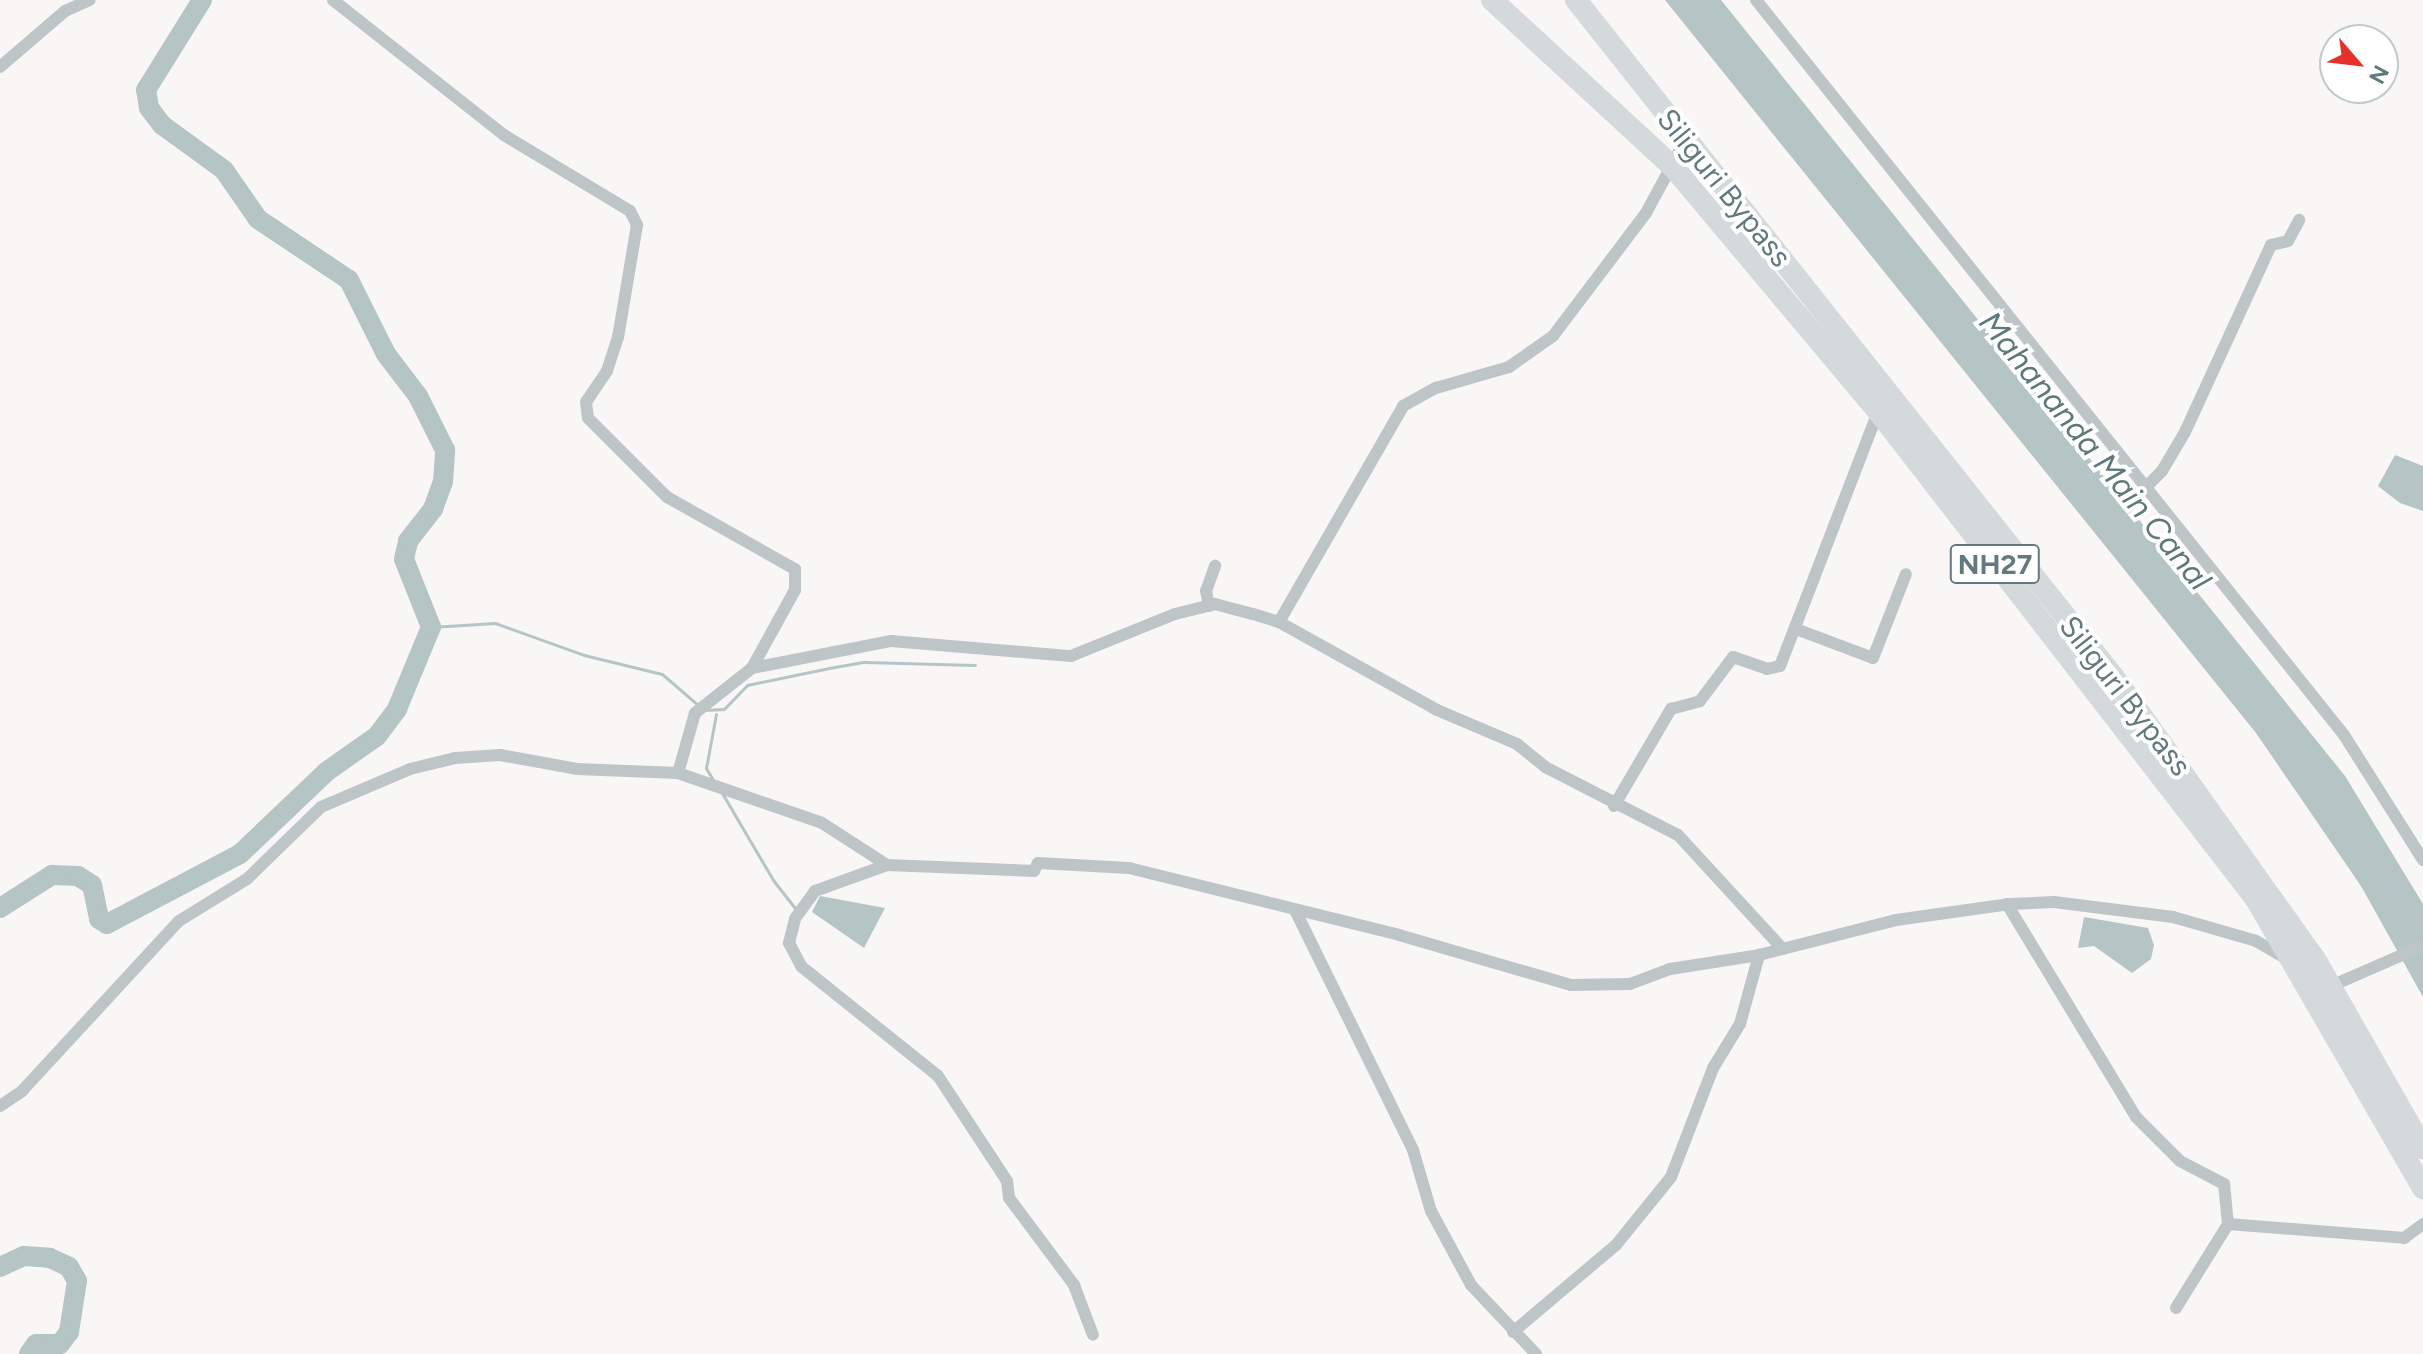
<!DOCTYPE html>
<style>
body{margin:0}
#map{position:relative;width:2423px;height:1354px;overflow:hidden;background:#f8f7f5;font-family:Figtree,sans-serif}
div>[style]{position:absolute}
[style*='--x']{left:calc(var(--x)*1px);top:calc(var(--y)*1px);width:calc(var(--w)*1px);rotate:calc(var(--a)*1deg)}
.water>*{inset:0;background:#b5c5c6}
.stream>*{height:3px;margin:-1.5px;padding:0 1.5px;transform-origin:1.5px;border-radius:1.5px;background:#b5c5c6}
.river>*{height:20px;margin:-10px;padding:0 10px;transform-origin:10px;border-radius:10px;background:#b5c5c6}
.street>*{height:12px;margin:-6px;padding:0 6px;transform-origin:6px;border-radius:6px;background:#bec5c7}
.highway>*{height:22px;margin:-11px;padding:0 11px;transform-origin:11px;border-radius:11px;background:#d4d9dc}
span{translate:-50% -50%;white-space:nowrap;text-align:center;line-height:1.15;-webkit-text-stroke:8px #fff;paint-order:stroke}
.shield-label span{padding:2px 6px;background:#fff;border:2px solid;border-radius:6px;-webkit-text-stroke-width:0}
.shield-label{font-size:28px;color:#637980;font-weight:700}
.street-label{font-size:30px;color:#637980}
.water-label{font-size:32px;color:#5e787b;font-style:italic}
.north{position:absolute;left:2319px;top:24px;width:80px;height:80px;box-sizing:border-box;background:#fff;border:2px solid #c1c9cc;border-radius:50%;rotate:118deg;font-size:22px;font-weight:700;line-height:32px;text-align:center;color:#637980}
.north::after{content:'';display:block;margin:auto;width:28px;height:36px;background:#e33229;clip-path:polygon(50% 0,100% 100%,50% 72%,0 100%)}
</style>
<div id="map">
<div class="water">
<div style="clip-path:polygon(1665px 0,1721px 0,2345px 776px,2423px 904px,2423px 997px,2361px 886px,2256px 733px)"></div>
<div style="clip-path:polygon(2395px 455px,2423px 466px,2423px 511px,2400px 503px,2378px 486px)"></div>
<div style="clip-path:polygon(820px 896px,885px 908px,864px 948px,812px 912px)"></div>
<div style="clip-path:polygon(2084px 917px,2148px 928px,2154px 945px,2151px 959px,2132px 973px,2094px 946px,2078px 948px)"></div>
</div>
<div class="stream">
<div style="--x:431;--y:627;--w:64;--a:-3.6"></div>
<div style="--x:495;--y:623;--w:95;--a:19.8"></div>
<div style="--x:584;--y:655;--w:80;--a:13.7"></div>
<div style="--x:662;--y:674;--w:48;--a:40.7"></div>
<div style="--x:704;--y:710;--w:20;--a:-3"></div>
<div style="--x:724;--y:709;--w:33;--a:-46"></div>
<div style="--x:747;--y:685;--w:84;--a:-11.7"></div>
<div style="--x:829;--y:668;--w:36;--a:-10"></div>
<div style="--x:864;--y:662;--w:111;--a:1.5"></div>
<div style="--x:713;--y:780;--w:14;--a:-120"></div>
<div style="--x:706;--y:768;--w:55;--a:-79.5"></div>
<div style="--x:722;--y:793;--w:101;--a:59.6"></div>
<div style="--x:773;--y:880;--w:39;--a:52"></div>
</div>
<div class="river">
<div style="--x:0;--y:908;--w:62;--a:-32.4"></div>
<div style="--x:52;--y:875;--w:26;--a:2"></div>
<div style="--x:78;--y:876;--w:17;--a:33"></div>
<div style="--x:92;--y:885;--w:35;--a:78"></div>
<div style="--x:99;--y:919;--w:9;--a:32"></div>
<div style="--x:107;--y:924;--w:150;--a:-27.8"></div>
<div style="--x:240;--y:854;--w:119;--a:-43.6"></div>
<div style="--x:326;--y:772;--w:62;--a:-35.2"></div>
<div style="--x:377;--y:736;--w:34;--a:-53"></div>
<div style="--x:397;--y:709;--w:89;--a:-67.5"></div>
<div style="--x:431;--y:627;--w:73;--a:-111.7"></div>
<div style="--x:404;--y:559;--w:18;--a:-77"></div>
<div style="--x:408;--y:541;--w:41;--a:-52"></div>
<div style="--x:433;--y:509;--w:29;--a:-70"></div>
<div style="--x:443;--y:482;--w:32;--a:-86"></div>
<div style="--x:445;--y:450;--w:60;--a:-116.6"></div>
<div style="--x:418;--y:396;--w:53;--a:-127.3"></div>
<div style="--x:386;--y:354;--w:83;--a:-116.6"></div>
<div style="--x:349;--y:280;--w:110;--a:-146.2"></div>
<div style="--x:258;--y:219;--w:60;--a:-124.8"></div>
<div style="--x:224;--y:170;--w:77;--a:-144"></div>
<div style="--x:162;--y:125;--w:21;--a:-127"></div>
<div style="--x:149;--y:108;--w:18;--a:-99"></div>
<div style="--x:146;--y:90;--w:106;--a:-58.1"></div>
<div style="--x:0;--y:1267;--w:26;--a:-25"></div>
<div style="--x:24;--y:1256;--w:26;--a:4"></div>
<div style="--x:50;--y:1258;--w:21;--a:25"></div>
<div style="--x:69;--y:1267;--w:16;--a:60"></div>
<div style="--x:77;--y:1281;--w:52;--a:98.9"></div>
<div style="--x:69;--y:1332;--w:15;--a:127"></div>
<div style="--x:60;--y:1344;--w:24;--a:180"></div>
<div style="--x:36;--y:1344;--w:12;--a:125"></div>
</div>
<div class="street">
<div style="--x:333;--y:0;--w:218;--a:38.3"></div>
<div style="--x:504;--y:135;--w:147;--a:31.1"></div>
<div style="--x:630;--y:211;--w:16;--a:63"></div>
<div style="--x:637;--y:225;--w:114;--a:99.6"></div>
<div style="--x:618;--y:337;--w:36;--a:108"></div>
<div style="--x:607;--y:371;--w:37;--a:124"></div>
<div style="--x:586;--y:402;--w:16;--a:83"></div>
<div style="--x:588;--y:418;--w:112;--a:45"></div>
<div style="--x:667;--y:497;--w:147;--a:29.4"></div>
<div style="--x:795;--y:569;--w:21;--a:90"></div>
<div style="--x:795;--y:590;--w:89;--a:118.9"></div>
<div style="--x:752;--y:668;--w:73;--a:141.7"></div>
<div style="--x:695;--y:713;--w:62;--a:105.8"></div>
<div style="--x:1756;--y:0;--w:941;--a:51.34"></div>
<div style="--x:2344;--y:735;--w:148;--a:57.7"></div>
<div style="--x:0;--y:67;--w:86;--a:-40.7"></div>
<div style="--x:65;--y:11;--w:27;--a:-24"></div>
<div style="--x:2145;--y:488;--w:24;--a:-45"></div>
<div style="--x:2162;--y:471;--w:45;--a:-59.5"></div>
<div style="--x:2185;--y:432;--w:206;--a:-65.3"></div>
<div style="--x:2271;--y:245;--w:17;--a:-13"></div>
<div style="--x:2288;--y:241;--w:24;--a:-62"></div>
<div style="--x:1209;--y:606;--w:15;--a:-101"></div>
<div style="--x:1206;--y:591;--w:27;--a:-70"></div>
<div style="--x:1279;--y:622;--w:249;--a:-60.1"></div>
<div style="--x:1403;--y:406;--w:38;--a:-29"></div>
<div style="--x:1436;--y:388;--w:76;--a:-16"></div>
<div style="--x:1509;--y:367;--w:54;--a:-35.2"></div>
<div style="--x:1553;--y:336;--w:154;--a:-52.9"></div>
<div style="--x:1646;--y:213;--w:82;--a:-61.6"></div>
<div style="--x:1796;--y:629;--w:82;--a:20.6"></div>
<div style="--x:1873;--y:658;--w:90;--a:-68.6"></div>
<div style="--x:752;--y:668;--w:142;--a:-11"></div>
<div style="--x:891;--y:641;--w:181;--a:4.8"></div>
<div style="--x:1071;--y:656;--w:112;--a:-22"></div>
<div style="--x:1175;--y:614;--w:41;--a:-14"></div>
<div style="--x:1215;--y:604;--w:39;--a:15"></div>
<div style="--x:1253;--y:614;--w:27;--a:17"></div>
<div style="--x:1279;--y:622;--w:181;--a:29.1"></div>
<div style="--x:1437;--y:710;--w:87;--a:23"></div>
<div style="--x:1517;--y:744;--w:36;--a:39"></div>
<div style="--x:1545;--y:767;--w:149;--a:27.1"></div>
<div style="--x:1678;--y:835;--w:155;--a:47.4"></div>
<div style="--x:1614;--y:806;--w:113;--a:-59.6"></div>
<div style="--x:1671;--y:709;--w:30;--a:-15"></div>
<div style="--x:1700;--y:701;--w:55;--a:-53.1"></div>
<div style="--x:1733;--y:657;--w:36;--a:19"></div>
<div style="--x:1767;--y:669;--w:13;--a:-13"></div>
<div style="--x:1780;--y:666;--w:275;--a:-68.9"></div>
<div style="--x:887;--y:865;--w:77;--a:160.1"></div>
<div style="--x:815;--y:891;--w:34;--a:126"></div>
<div style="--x:795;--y:919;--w:25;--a:104"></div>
<div style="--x:789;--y:943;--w:27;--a:62"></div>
<div style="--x:802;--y:967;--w:174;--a:38.7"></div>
<div style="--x:938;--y:1076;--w:126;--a:56.7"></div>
<div style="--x:1007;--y:1181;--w:17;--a:83"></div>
<div style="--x:1009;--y:1198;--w:109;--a:53.2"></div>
<div style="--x:1074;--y:1285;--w:53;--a:69.2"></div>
<div style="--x:2007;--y:904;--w:249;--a:58.8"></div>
<div style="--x:2136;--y:1117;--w:62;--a:45"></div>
<div style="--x:2180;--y:1161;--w:50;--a:27.6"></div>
<div style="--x:2224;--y:1184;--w:40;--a:84.3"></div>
<div style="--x:1295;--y:910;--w:267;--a:63.8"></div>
<div style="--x:1413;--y:1150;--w:64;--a:73.6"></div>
<div style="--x:1431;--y:1211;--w:84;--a:61.6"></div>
<div style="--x:1471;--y:1285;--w:95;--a:46.7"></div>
<div style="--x:2331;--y:986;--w:100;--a:-23.5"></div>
<div style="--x:0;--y:1106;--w:27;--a:-34"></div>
<div style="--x:22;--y:1091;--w:231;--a:-47.3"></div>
<div style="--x:179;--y:921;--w:80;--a:-31.7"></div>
<div style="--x:247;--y:879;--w:103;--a:-44.2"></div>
<div style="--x:321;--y:807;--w:97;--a:-23.1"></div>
<div style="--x:410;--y:769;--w:46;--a:-13.7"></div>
<div style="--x:455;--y:758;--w:45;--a:-3.8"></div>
<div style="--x:500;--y:755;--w:78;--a:10.3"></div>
<div style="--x:577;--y:769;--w:101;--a:2.3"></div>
<div style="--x:678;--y:773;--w:152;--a:19.1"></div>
<div style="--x:822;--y:823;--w:77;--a:32.9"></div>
<div style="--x:887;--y:865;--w:147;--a:2.3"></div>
<div style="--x:1034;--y:871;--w:9;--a:-63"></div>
<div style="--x:1038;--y:863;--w:91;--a:3.1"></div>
<div style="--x:1129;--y:868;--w:278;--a:13.9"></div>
<div style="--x:1399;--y:935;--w:179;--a:16.2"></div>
<div style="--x:1571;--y:985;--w:59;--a:-1"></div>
<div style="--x:1630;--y:984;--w:43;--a:-20.6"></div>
<div style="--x:1670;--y:969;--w:90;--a:-8.9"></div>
<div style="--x:1759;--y:955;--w:141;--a:-14.3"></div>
<div style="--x:1896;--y:920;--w:115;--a:-8"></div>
<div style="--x:2010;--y:904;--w:44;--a:-2.6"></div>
<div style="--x:2054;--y:902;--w:120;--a:7.2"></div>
<div style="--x:2173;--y:917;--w:86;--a:16.1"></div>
<div style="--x:2256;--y:941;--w:34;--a:30"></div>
<div style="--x:2176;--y:1308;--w:99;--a:-58.2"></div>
<div style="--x:2228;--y:1224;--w:177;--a:4.5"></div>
<div style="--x:2404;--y:1238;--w:24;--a:-36"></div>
<div style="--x:1513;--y:1332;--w:135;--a:-40.2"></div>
<div style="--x:1616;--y:1245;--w:87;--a:-51"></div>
<div style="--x:1671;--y:1177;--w:117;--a:-68.9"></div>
<div style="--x:1713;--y:1068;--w:52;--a:-58.5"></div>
<div style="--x:1740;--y:1024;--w:72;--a:-74.6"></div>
</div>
<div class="highway">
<div style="--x:1492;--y:0;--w:248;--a:42.7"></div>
<div style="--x:1674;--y:168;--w:317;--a:50"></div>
<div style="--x:1878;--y:411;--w:617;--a:52.24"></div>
<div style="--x:2256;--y:899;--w:334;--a:60"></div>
<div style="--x:1576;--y:0;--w:863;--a:51.54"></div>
<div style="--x:2113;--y:676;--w:348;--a:54.5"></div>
<div style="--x:2315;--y:959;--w:218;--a:60.3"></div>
</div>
<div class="shield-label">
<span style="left:1995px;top:564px">NH27</span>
</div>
<div class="street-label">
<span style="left:1724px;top:188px;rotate:51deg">Siliguri Bypass</span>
<span style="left:2125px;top:696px;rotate:52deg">Siliguri Bypass</span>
</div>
<div class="water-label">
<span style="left:2095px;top:451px;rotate:51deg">Mahananda Main Canal</span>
</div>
<div class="north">N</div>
</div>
